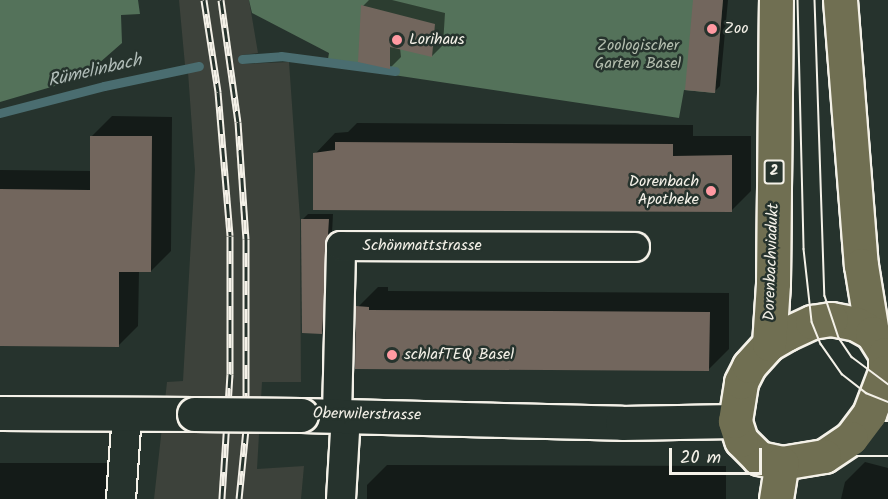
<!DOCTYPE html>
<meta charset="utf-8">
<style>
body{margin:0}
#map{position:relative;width:888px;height:499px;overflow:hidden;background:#26332d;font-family:Kalam,sans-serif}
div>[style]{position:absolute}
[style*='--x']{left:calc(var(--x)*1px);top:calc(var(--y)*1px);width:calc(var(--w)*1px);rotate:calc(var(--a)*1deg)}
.built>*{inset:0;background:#3d423b}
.green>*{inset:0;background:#54725a}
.shadow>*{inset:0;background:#0007}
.stream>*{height:9px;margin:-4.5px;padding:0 4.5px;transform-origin:4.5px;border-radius:4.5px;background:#4a6d70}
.building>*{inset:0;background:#72665d}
.roads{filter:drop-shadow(2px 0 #f4f1e8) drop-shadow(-2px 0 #f4f1e8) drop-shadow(0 2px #f4f1e8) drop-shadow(0 -2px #f4f1e8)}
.street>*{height:28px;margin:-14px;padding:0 14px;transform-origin:14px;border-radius:14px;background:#26332d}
.secondary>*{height:33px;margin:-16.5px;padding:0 16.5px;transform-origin:16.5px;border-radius:16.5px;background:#26332d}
.primary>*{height:33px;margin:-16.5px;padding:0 16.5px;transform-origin:16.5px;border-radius:16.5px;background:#706f52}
.tram>*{height:1.5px;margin:-0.75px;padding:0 0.75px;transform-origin:0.75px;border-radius:0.75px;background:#f4f1e8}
.rail>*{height:7px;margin-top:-3.5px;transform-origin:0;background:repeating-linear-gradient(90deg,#26332d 0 14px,#f4f1e8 0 28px);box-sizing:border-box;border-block:2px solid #f4f1e8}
.bridges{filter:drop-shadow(2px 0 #f4f1e8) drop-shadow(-2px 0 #f4f1e8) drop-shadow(0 2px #f4f1e8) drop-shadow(0 -2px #f4f1e8)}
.secondary-bridge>*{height:33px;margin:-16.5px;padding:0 16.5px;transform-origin:16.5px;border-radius:16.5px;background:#26332d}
.dots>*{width:16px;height:16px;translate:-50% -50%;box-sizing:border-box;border:3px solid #26332d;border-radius:50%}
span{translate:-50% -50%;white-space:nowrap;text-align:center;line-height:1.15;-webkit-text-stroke:5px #26332d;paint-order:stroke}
.shield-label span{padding:2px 4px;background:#26332d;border:2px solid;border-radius:4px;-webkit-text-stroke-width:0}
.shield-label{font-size:15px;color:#f4f1e8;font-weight:700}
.poi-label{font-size:16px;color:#f4f1e8}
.left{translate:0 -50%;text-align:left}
.right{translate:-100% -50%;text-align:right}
.park-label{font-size:16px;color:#b4beaf}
.street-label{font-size:16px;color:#f4f1e8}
.water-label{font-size:18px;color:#b0bcb8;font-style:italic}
.scale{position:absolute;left:669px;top:448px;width:93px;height:27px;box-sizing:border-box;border:3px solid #f4f1e8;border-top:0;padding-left:8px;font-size:18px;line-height:21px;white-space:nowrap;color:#f4f1e8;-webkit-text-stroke:4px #26332d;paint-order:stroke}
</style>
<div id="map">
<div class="built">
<div style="clip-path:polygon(179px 0,249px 0,258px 53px,242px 55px,243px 64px,289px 62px,300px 219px,301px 382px,262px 382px,257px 469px,304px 466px,301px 499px,154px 499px,167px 382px,183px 381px,195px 170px,188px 72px,199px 70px,199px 63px,185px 65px)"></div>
</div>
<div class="green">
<div style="clip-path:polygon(0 0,138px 0,140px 14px,121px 15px,122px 43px,82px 78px,0 102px)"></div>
<div style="clip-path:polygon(249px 0,723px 0,715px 93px,684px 90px,679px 118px,327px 65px,329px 53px,252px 13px)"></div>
</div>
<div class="shadow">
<div style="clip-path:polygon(369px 0,392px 0,445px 13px,443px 45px,432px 56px,400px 48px,401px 57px,390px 68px,363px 6px)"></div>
<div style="clip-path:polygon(695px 0,728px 0,720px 86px,715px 91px)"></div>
<div style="clip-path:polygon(112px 116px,172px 117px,171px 251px,151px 271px,139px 271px,138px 326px,118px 346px,0 345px,0 170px,92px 171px,92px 136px)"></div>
<div style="clip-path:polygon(357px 123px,693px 125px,693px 136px,751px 136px,751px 191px,731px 211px,315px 154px,335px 133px,348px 132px)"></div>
<div style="clip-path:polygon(308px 214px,333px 214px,327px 327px,322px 332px,302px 220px)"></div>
<div style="clip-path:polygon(378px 287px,388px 287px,388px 291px,729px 293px,729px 349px,709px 369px,356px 367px,358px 307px)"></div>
<div style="clip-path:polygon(865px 462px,888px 468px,888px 499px,841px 499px,845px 482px)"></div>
<div style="clip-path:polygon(0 463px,111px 463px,114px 499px,0 499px)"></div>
<div style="clip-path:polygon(387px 465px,726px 466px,726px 499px,367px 499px,367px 485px)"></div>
</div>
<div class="stream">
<div style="--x:242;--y:59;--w:39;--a:-4"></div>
<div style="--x:281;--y:56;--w:115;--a:7.5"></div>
<div style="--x:0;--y:113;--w:107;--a:-14.6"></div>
<div style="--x:104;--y:86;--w:97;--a:-11.9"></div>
</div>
<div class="building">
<div style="clip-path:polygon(693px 0,723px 0,715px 93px,685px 90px)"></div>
<div style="clip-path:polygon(361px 5px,435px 24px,432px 57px,390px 47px,390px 69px,358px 62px)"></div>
<div style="clip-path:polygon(90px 136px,152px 136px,151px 272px,119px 272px,119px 347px,0 346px,0 189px,90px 190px)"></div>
<div style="clip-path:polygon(335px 142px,673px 144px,673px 156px,732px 155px,732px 212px,313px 210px,313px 153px,335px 150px)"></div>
<div style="clip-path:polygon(301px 219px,329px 219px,322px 334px,302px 333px)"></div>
<div style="clip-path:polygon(356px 306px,369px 307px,369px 310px,710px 312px,709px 371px,355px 369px)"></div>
</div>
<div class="roads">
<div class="street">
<div style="--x:337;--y:415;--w:169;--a:-88.6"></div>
<div style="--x:341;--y:246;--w:294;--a:0.2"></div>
<div style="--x:121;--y:499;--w:86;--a:-86"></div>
<div style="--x:341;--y:499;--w:84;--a:-86.6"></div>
</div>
<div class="secondary">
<div style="--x:0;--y:413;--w:194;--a:0.3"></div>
<div style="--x:301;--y:415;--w:321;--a:1.4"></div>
<div style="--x:622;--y:423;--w:113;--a:-1"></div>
<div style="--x:851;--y:438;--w:37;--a:0"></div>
</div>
<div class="primary">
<div style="--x:840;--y:0;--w:266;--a:85.5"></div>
<div style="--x:861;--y:265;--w:69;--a:80.8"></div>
<div style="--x:831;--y:319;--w:25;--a:11"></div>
<div style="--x:856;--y:324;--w:18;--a:29"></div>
<div style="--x:872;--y:333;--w:25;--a:58"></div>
<div style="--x:885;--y:354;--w:18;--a:90"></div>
<div style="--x:885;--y:372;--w:45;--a:110.9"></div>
<div style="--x:869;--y:414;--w:30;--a:127"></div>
<div style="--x:851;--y:438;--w:32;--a:146"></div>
<div style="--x:824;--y:456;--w:43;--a:170.5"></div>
<div style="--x:782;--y:463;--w:24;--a:-168"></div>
<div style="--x:759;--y:458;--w:25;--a:-135"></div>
<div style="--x:741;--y:440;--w:20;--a:-108"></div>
<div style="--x:735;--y:421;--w:39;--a:-81"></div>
<div style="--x:741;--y:382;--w:18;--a:-63"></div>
<div style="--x:749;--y:366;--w:30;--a:-48"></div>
<div style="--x:769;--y:344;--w:20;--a:-30"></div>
<div style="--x:786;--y:334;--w:29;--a:-25"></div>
<div style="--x:812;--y:322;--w:19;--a:-9"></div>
<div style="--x:769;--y:344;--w:61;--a:-86.2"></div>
<div style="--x:773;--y:283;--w:283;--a:-89.4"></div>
<div style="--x:776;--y:499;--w:36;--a:-81"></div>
</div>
</div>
<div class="tram">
<div style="--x:798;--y:0;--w:249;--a:88.6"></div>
<div style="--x:804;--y:249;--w:73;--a:83.7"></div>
<div style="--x:812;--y:322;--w:24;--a:68"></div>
<div style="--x:821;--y:344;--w:37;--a:55"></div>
<div style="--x:842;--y:374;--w:31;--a:38"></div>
<div style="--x:866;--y:393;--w:24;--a:22"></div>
<div style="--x:815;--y:0;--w:296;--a:88.1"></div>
<div style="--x:825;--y:296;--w:44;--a:71.6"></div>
<div style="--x:839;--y:338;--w:23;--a:56"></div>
<div style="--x:852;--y:357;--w:45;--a:36.9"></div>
</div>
<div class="rail">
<div style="--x:204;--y:0;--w:93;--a:81.3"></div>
<div style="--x:218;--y:92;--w:144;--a:85.2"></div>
<div style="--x:230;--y:236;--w:138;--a:90"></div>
<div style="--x:230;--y:374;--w:125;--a:93.7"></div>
<div style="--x:221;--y:0;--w:123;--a:82.1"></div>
<div style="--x:238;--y:122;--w:117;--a:86.1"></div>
<div style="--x:246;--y:239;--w:190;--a:90"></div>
<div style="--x:246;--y:429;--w:70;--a:95.7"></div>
</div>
<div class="bridges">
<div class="secondary-bridge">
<div style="--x:194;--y:414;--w:107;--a:0.5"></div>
</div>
</div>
<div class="dots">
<div style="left:712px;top:29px;background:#ff9aa2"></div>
<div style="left:397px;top:40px;background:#ff9aa2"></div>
<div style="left:711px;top:191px;background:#ff9aa2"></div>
<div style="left:392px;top:355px;background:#ff9aa2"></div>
</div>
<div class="shield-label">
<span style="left:774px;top:172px">2</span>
</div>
<div class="poi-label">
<span class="left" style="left:724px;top:29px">Zoo</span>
<span class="left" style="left:409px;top:40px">Lorihaus</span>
<span class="right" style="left:699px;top:191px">Dorenbach<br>Apotheke</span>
<span class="left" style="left:404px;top:355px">schlafTEQ Basel</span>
</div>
<div class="park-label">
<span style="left:638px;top:55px">Zoologischer<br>Garten Basel</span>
</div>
<div class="street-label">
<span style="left:422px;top:246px">Schönmattstrasse</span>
<span style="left:772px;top:262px;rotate:-88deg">Dorenbachviadukt</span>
<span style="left:367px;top:415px;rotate:1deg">Oberwilerstrasse</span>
</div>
<div class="water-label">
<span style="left:95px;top:72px;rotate:-13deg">Rümelinbach</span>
</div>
<div class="scale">20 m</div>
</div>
